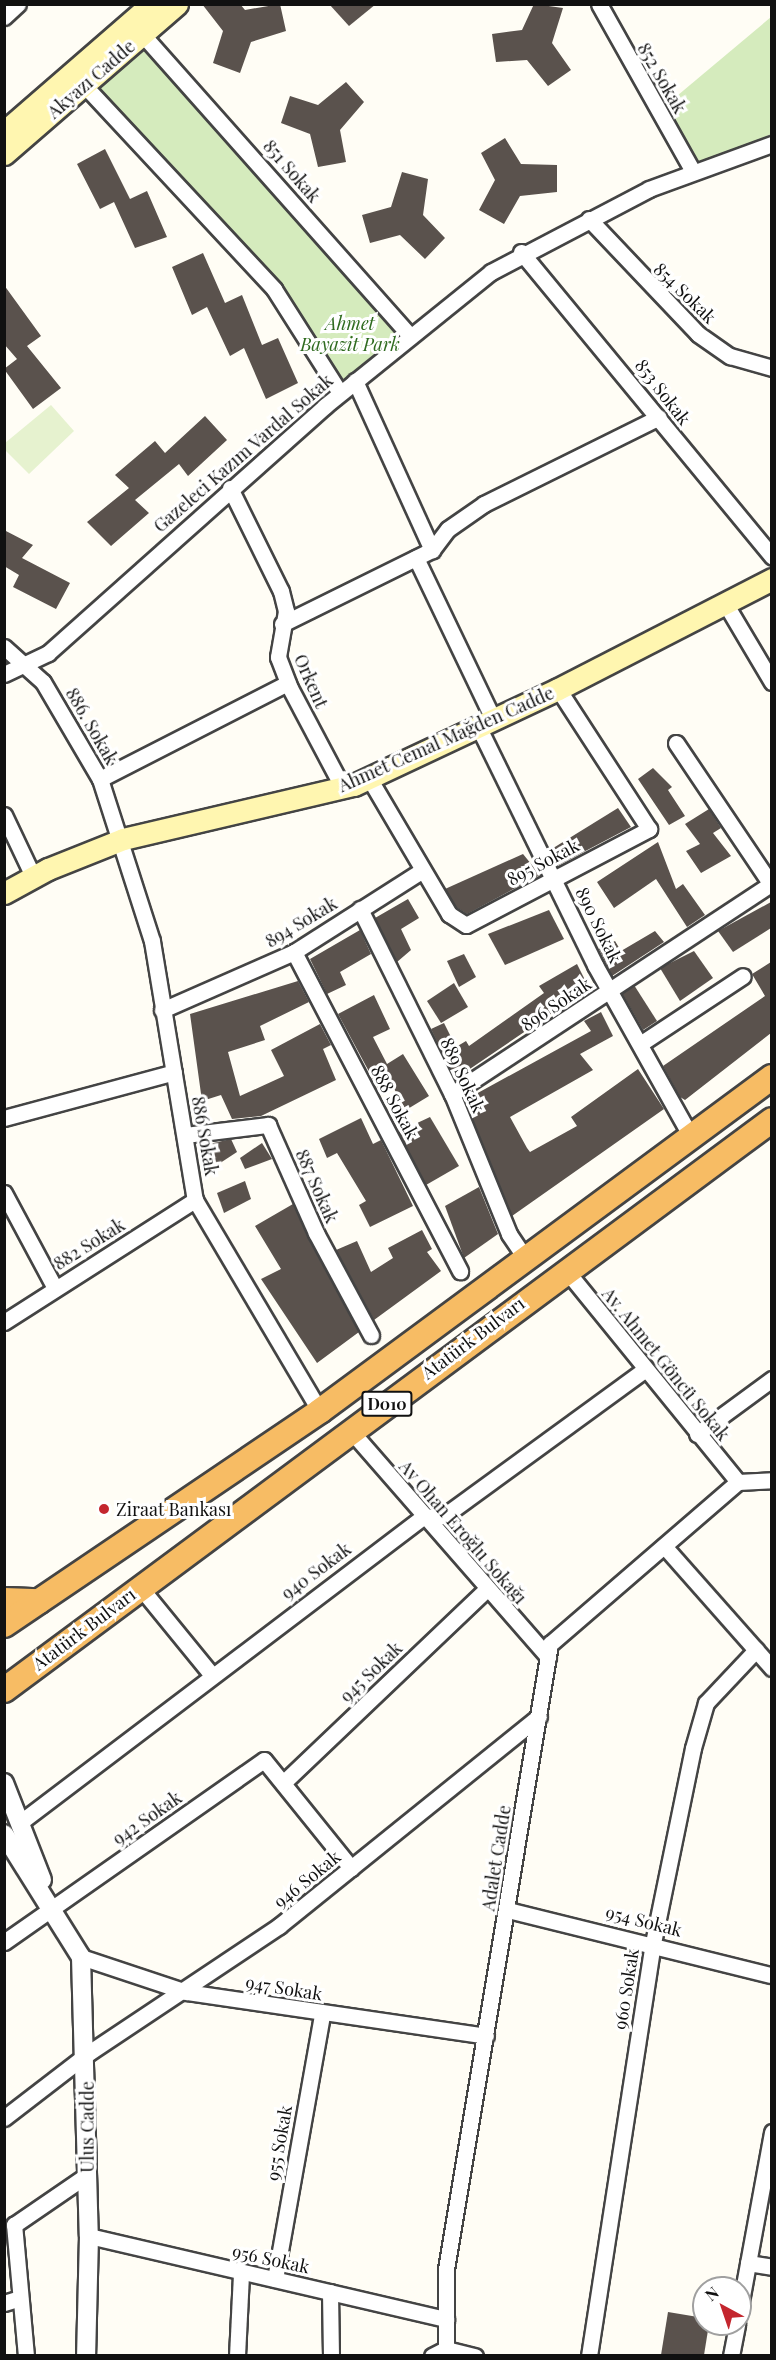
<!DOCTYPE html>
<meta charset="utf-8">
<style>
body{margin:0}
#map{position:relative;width:776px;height:2360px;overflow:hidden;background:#fffdf5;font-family:"Playfair Display",serif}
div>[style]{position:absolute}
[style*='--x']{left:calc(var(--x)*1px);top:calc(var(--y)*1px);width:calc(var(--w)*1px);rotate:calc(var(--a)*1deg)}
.green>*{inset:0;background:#d5ebbd}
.pitch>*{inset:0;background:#e6f2cf}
.building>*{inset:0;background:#5a524d}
.roads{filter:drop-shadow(2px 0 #444) drop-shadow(-2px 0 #444) drop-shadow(0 2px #444) drop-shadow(0 -2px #444)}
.minor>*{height:15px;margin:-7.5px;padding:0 7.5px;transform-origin:7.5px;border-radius:7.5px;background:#fff}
.tertiary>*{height:18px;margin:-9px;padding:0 9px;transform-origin:9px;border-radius:9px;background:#fff}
.secondary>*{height:21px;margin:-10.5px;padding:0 10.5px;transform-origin:10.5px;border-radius:10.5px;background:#fff6b0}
.trunk>*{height:24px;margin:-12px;padding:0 12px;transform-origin:12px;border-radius:12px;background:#f7bc64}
.dots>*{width:16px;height:16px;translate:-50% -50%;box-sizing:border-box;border:3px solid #fff;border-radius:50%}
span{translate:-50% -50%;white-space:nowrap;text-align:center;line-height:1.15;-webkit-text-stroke:6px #fff;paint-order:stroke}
.shield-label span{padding:2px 4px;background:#fff;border:2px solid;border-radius:4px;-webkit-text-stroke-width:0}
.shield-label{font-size:16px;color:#111;font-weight:700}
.street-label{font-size:18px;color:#111}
.park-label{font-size:18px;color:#2f6b1f;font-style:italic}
.poi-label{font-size:18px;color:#111}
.left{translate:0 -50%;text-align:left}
.frame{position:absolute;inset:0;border:6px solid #111;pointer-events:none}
.north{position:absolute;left:692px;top:2276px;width:60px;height:60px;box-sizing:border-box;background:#fff;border:2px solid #a0a0a0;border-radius:50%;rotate:320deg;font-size:16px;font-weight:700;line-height:24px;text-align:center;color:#111}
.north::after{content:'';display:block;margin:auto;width:21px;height:27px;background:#c4262e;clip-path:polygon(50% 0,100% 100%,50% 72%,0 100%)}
</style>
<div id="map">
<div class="green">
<div style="clip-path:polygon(771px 17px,771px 134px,692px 170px,659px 111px)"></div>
<div style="clip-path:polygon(137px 37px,405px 340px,340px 393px,302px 326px,86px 83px)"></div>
</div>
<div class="pitch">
<div style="clip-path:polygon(51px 405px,74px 431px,29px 474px,5px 450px,5px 443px)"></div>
</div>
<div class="building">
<div style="clip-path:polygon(202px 4px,240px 4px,245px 10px,280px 4px,286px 31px,251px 42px,240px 73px,213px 63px,223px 31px)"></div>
<div style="clip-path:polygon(329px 4px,376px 4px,349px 26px)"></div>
<div style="clip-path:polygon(534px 4px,563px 8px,552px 43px,571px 70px,548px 86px,527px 60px,496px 62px,492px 34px,522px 30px)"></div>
<div style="clip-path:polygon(346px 82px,364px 102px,340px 130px,346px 162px,318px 167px,310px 134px,281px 123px,290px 96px,318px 105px)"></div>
<div style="clip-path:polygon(505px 138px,521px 164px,557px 165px,557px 192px,520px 196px,504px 224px,479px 210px,495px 180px,481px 153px)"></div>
<div style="clip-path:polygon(105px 149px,130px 199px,147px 191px,167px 237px,135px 248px,114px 202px,100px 209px,77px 164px)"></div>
<div style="clip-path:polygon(402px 172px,428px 179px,423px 215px,445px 238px,425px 259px,400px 235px,370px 243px,362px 215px,391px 207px)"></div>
<div style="clip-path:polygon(203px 253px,225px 303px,242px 295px,262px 345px,278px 338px,298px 383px,266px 399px,244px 348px,230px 356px,207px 307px,192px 315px,172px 267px)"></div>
<div style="clip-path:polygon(4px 285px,41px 336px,27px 346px,61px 388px,33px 409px,4px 369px,17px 359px,4px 344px)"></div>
<div style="clip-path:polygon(205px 416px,227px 440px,188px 476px,179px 464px,135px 500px,149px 513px,111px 546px,87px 522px,129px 488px,115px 475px,155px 441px,165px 453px)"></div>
<div style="clip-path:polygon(4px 530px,33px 545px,22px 558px,70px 583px,56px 609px,13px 587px,19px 575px,4px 566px)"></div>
<div style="clip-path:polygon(653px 768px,672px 787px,668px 790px,685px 816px,669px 825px,638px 779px)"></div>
<div style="clip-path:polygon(618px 808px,631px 827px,557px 866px,550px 850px)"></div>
<div style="clip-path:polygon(709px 809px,721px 828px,713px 833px,731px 856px,701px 873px,686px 851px,700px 844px,685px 824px)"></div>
<div style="clip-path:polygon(658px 842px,676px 889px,683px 884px,705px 915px,687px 927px,656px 879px,614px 908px,597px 882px)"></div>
<div style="clip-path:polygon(523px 854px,540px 875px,467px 914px,456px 907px,445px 889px)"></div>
<div style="clip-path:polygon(408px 899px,419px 918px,401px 929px,411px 950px,397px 962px,375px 918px)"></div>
<div style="clip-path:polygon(771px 902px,771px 928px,733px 952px,718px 931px)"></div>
<div style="clip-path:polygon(549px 910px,564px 939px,505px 965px,488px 934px)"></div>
<div style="clip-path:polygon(360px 930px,371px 954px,340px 972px,346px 985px,327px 994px,310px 959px)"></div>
<div style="clip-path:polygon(655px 931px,664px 942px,612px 976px,599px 949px,615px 941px,621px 951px)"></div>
<div style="clip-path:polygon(694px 951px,713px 978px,680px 1001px,660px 968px)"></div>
<div style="clip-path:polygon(464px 954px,476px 977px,459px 987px,447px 961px)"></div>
<div style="clip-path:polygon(771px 962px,771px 1033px,685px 1100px,680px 1097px,663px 1066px,765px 996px,752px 974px)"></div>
<div style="clip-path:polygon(577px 964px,589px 988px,455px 1079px,431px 1029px,444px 1023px,456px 1047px,466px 1041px,469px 1046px,544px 993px,539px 986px)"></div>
<div style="clip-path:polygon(298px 981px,309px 1002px,260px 1026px,265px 1040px,228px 1052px,240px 1096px,284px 1076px,271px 1050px,320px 1024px,331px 1045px,323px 1049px,336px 1080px,261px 1116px,232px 1119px,221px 1095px,202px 1101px,190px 1014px)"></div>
<div style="clip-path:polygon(454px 983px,468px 1007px,441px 1023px,427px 1001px)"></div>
<div style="clip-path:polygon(634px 985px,657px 1021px,643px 1030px,622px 993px)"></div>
<div style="clip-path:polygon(374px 995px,390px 1029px,373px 1037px,387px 1064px,403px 1054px,429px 1096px,406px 1110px,392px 1085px,380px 1092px,338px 1014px)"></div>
<div style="clip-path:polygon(601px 1012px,613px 1036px,580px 1054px,593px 1070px,510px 1117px,527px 1148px,530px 1152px,577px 1126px,571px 1117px,638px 1069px,664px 1109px,512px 1216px,465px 1100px,591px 1031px,584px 1021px)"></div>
<div style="clip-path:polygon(430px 1117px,459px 1166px,426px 1185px,398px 1132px)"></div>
<div style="clip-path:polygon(361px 1118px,373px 1144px,381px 1140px,413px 1206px,370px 1227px,359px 1205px,366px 1201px,337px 1153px,327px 1158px,319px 1139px)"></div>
<div style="clip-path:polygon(231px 1139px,237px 1152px,214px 1167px,209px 1144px)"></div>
<div style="clip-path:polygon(262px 1143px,272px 1159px,245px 1169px,240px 1158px)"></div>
<div style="clip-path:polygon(245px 1181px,251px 1199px,224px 1213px,217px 1193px)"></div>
<div style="clip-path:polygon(479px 1187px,498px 1234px,464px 1258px,445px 1206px)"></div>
<div style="clip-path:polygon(293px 1204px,359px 1332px,317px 1363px,261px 1279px,281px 1269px,255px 1226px)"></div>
<div style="clip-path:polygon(422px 1230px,432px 1249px,427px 1252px,441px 1271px,374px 1320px,336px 1250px,357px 1241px,371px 1272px,393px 1258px,388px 1248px)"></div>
<div style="clip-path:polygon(668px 2312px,704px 2318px,709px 2324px,704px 2355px,661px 2355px)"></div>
</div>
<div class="roads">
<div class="minor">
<div style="--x:599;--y:4;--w:190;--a:60.7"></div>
<div style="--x:4;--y:17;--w:19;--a:-43"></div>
<div style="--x:143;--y:35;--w:402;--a:48.4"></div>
<div style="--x:84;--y:85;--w:279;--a:47"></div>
<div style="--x:274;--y:289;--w:123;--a:57.6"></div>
<div style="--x:589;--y:219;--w:158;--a:46.5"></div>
<div style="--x:698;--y:334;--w:39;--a:35"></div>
<div style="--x:730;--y:356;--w:44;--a:15.9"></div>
<div style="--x:521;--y:252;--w:395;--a:50.5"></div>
<div style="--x:355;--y:381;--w:186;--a:65.5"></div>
<div style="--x:230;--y:488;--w:115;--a:63.7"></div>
<div style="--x:281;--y:591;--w:21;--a:76"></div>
<div style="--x:286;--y:611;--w:47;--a:99.9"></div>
<div style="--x:278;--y:657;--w:33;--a:69"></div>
<div style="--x:290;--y:688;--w:113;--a:62.1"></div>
<div style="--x:416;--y:558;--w:178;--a:64.4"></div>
<div style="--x:725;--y:603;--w:92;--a:59.3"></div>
<div style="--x:282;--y:624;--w:167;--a:-26.3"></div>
<div style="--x:432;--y:550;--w:26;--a:-53"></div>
<div style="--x:448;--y:529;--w:44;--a:-34.8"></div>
<div style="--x:484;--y:504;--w:195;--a:-26.4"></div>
<div style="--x:4;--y:647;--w:52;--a:41.9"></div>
<div style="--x:43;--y:682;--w:113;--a:59.6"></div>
<div style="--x:100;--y:779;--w:170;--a:72.2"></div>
<div style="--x:152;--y:941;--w:263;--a:80.6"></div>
<div style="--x:195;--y:1200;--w:245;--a:59.4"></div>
<div style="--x:4;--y:674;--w:49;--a:-25.5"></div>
<div style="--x:48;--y:653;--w:371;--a:-41.7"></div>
<div style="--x:325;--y:406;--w:213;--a:-38.9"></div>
<div style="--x:491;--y:272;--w:178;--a:-27.7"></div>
<div style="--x:649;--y:189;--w:131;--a:-20.1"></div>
<div style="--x:478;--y:726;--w:266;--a:63.9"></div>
<div style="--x:595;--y:965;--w:197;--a:60.8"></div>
<div style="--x:676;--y:743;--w:172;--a:56.1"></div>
<div style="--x:369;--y:778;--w:158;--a:59.5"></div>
<div style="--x:449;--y:914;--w:20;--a:33"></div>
<div style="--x:466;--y:925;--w:207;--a:-27.7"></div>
<div style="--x:649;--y:829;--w:167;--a:-123"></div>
<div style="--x:100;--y:779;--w:211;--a:-27.1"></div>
<div style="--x:4;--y:815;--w:68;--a:64.6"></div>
<div style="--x:360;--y:909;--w:207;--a:63.6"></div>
<div style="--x:452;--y:1094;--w:151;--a:67.8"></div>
<div style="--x:509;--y:1234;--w:30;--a:56"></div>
<div style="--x:294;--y:952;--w:360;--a:62.5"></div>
<div style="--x:162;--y:1010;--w:144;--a:-23.7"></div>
<div style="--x:294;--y:952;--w:151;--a:-32.5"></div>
<div style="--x:640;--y:1044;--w:123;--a:-33.4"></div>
<div style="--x:452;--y:1094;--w:381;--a:-33.4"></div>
<div style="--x:4;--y:1118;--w:176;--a:-15.1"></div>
<div style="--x:185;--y:1135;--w:84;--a:-6.9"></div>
<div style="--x:268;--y:1125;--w:118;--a:66"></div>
<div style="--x:316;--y:1233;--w:116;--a:61.7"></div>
<div style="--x:4;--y:1193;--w:108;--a:61.8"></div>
<div style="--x:565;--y:1269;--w:274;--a:50.9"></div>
<div style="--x:4;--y:1322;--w:227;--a:-32.6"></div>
<div style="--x:351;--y:1431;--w:300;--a:48.9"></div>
<div style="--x:697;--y:1434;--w:93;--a:-36.3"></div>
<div style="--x:664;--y:1546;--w:163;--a:48.5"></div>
<div style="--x:140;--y:1587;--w:112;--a:50.8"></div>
<div style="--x:283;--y:1783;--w:282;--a:-43.6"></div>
<div style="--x:22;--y:1821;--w:503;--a:-37.17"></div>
<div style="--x:423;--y:1517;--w:21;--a:-3"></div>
<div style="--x:444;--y:1516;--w:246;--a:-36.1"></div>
<div style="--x:508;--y:1910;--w:270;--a:13.9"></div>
<div style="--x:4;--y:1942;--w:317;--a:-35"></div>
<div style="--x:264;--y:1760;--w:139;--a:51.1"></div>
<div style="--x:81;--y:1957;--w:111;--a:18.4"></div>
<div style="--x:186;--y:1992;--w:303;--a:8.3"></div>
<div style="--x:4;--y:2118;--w:105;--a:-37.6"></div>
<div style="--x:87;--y:2054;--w:231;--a:-33.7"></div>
<div style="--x:279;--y:1926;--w:334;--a:-38.9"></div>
<div style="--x:89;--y:2236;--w:367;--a:13.1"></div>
<div style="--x:748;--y:2263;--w:24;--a:9"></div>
<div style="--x:275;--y:2279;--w:269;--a:-79.9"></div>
<div style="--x:330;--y:2292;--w:64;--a:89.1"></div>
<div style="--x:4;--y:2303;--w:17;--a:-17"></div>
<div style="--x:740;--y:2307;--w:178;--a:-79.6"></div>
<div style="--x:26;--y:2356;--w:132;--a:-95.2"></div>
<div style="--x:14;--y:2225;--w:88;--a:-34.4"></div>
<div style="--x:237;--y:2356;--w:83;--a:-87.2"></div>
<div style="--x:432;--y:2356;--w:16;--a:-27"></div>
<div style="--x:446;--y:2349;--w:30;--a:14"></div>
<div style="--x:446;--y:2356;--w:87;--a:-90"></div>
<div style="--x:446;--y:2269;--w:634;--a:-80.55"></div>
<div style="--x:550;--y:1644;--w:248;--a:-40.8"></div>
<div style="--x:738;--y:1482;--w:34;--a:-3"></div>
<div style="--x:589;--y:2356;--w:418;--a:-81.2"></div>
<div style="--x:653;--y:1943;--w:199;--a:-78.4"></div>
<div style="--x:693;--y:1748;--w:47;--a:-73.9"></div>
<div style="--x:706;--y:1703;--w:73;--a:-46.7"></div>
<div style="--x:731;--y:2356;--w:33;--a:-79"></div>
</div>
<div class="tertiary">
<div style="--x:4;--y:1783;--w:104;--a:68.6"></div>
<div style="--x:4;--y:1834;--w:145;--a:58"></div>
<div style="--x:81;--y:1957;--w:279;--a:88.4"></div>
<div style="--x:89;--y:2236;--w:120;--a:91.4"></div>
</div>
<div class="secondary">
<div style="--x:4;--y:132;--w:195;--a:-41"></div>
<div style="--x:4;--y:154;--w:229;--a:-40.9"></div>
<div style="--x:4;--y:893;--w:50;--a:-28.6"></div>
<div style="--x:48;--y:869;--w:81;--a:-21.8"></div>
<div style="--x:123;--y:839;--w:237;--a:-13.2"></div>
<div style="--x:354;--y:785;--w:225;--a:-25.2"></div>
<div style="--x:558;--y:689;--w:241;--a:-27.2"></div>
</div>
<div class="trunk">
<div style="--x:4;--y:1600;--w:35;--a:2"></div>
<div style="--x:4;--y:1625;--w:382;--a:-34.1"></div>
<div style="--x:320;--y:1411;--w:562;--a:-36.46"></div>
<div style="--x:4;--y:1690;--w:956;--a:-36.58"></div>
</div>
</div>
<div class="dots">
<div style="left:104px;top:1509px;background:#c4262e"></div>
</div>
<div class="shield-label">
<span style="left:387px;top:1404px">D010</span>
</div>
<div class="street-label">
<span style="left:662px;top:78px;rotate:60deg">852 Sokak</span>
<span style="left:91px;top:79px;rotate:-41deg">Akyazı Cadde</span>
<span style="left:292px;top:171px;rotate:49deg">851 Sokak</span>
<span style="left:685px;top:293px;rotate:44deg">854 Sokak</span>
<span style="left:663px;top:392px;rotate:52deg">853 Sokak</span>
<span style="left:243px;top:453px;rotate:-41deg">Gazeleci Kazım Vardal Sokak</span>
<span style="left:311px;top:681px;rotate:66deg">Orkent</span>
<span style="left:92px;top:726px;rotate:60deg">886. Sokak</span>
<span style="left:446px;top:739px;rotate:-24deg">Ahmet Cemal Mağden Cadde</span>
<span style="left:543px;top:862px;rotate:-28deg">895 Sokak</span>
<span style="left:301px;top:922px;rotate:-31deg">894 Sokak</span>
<span style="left:599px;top:925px;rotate:64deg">890 Sokak</span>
<span style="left:556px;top:1004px;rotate:-34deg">896 Sokak</span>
<span style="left:463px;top:1075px;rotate:65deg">889 Sokak</span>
<span style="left:395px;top:1102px;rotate:62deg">888 Sokak</span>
<span style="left:205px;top:1136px;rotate:80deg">886 Sokak</span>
<span style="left:317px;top:1186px;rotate:66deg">887 Sokak</span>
<span style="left:89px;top:1244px;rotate:-32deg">882 Sokak</span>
<span style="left:473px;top:1338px;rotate:-37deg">Atatürk Bulvarı</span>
<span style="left:666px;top:1364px;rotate:51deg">Av. Ahmet Göncü Sokak</span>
<span style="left:463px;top:1532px;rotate:49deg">Av Ohan Eroğlu Sokağı</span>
<span style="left:316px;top:1571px;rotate:-37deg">940 Sokak</span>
<span style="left:84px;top:1629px;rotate:-37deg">Atatürk Bulvarı</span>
<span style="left:371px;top:1672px;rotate:-44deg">945 Sokak</span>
<span style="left:147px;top:1818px;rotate:-35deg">942 Sokak</span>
<span style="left:496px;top:1858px;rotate:-81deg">Adalet Cadde</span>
<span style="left:307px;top:1879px;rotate:-39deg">946 Sokak</span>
<span style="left:644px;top:1921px;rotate:14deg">954 Sokak</span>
<span style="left:284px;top:1988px;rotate:9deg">947 Sokak</span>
<span style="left:626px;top:1989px;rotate:-81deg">960 Sokak</span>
<span style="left:87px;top:2127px;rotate:-90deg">Ulus Cadde</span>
<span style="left:279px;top:2143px;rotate:-80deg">955 Sokak</span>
<span style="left:271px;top:2259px;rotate:12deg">956 Sokak</span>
</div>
<div class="park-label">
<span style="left:350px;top:334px">Ahmet<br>Bayazit Park</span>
</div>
<div class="poi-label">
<span class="left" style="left:116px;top:1509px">Ziraat Bankası</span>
</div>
<div class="frame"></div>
<div class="north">N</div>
</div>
